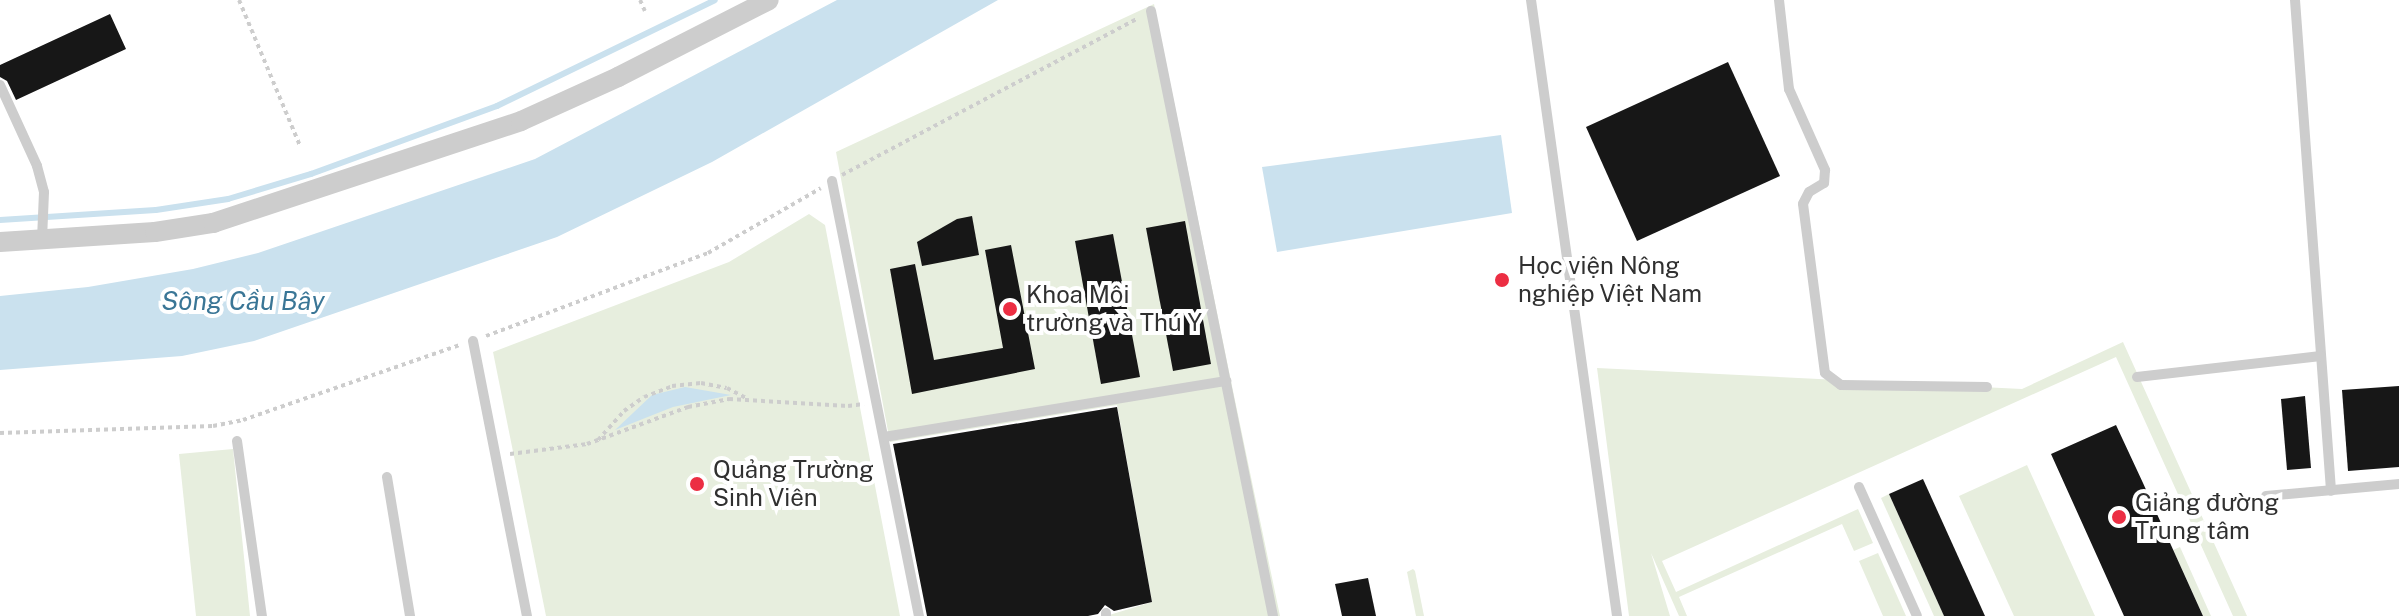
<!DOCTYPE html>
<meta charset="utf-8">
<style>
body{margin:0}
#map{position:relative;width:2399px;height:616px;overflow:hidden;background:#fff;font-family:"Public Sans",sans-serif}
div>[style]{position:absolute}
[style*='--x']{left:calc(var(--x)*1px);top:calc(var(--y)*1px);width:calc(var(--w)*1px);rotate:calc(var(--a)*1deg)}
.green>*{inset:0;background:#e7eede}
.water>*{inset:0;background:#cae1ee}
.stream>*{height:6px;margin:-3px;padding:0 3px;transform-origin:3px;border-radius:3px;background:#cae1ee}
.building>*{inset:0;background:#171717}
.path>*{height:4px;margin-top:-2px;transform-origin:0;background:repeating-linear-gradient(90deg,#cdcdcd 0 4px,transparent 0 8px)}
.lane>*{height:10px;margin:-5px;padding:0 5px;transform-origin:5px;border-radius:5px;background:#cdcdcd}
.street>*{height:20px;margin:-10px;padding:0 10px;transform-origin:10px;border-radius:10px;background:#cdcdcd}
.dots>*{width:22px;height:22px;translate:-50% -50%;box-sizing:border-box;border:4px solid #fff;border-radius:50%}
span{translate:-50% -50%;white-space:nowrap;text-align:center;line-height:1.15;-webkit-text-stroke:8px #fff;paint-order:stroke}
.poi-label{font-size:24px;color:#303030}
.left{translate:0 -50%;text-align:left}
.water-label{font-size:26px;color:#3a7696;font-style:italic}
</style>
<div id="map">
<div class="green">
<div style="clip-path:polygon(1154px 4px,1232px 386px,1280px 616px,1106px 616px,1152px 602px,1117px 405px,890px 442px,836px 152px)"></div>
<div style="clip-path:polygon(809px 214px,825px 225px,900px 616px,546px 616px,493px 352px,729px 262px)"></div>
<div style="clip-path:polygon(2123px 342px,2247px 616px,2233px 616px,2116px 357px,1662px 561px,1676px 592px,1858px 509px,1873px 543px,1854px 551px,1842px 524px,1679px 597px,1687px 616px,1679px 616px,1651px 553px,1670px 616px,1629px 616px,1597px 368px,2022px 389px)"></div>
<div style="clip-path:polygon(233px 449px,250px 616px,196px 616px,179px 454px)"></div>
<div style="clip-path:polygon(2027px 465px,2095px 616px,2014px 616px,1959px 496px)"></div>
<div style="clip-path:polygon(1889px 494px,1944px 616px,1934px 616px,1881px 498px)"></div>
<div style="clip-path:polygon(2180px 547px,2211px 616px,2203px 616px,2173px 550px)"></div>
<div style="clip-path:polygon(1878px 553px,1906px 616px,1883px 616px,1859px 561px)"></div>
<div style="clip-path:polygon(1413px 569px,1415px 571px,1424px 616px,1416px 616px,1407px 572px)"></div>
</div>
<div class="water">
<div style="clip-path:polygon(837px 0,998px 0,712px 162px,557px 237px,254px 341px,182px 356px,0 370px,0 296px,88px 287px,193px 269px,258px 253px,535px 159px)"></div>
<div style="clip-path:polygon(1501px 135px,1512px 213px,1277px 252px,1262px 167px)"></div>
<div style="clip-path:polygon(685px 387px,731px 395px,673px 407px,615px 430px,652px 395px)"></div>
</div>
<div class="stream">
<div style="--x:0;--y:220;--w:156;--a:-3.7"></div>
<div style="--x:156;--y:210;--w:73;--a:-8.7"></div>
<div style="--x:228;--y:199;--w:87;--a:-16.8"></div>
<div style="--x:311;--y:174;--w:198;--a:-20.1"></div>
<div style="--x:497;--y:106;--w:242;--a:-25.9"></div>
</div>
<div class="building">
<div style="clip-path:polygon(110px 14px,126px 49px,16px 100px,7px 81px,0 77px,0 65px)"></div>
<div style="clip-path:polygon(1728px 62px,1780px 176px,1637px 241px,1586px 127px)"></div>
<div style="clip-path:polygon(972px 216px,979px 255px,922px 266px,917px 242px,957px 219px)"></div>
<div style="clip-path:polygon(1185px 221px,1211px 364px,1173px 371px,1146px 228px)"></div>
<div style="clip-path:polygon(1113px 234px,1140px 377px,1101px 384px,1075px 241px)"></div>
<div style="clip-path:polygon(1011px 245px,1035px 369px,912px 394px,890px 269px,915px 264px,934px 360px,1003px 348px,985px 250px)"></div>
<div style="clip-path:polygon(2399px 386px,2399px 467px,2348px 471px,2342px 390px)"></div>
<div style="clip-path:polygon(2305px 396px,2311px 468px,2287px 470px,2281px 399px)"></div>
<div style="clip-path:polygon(1117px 407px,1152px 602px,1114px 611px,1105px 605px,1098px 614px,1088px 616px,927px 616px,893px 444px)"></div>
<div style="clip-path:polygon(2116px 425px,2143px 483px,2203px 616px,2124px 616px,2097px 556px,2051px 454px)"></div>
<div style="clip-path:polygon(1923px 479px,1985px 616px,1944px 616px,1889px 494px)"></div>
<div style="clip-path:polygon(1368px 578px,1376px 616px,1342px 616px,1335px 584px)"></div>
</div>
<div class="path">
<div style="--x:239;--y:0;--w:158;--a:67.3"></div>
<div style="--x:640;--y:0;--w:12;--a:66"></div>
<div style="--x:842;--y:175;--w:335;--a:-27.9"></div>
<div style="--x:486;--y:336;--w:237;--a:-20.5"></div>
<div style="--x:708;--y:253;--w:130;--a:-29.9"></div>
<div style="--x:0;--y:433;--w:213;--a:-1.9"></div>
<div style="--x:213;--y:426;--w:31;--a:-11"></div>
<div style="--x:243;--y:420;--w:229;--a:-19.1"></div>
<div style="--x:598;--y:440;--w:39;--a:-48"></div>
<div style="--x:624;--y:411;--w:24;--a:-35"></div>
<div style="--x:644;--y:397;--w:30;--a:-21"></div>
<div style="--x:672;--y:386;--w:29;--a:-6"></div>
<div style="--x:701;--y:383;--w:26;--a:11"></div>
<div style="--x:727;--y:388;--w:21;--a:28"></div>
<div style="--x:510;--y:454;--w:78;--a:-7.4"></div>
<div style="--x:587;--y:444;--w:108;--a:-20.1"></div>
<div style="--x:688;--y:407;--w:42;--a:-11"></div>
<div style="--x:729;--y:399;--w:119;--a:3.4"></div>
<div style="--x:848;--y:406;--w:16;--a:-7"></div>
</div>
<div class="lane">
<div style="--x:1531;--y:0;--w:622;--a:82.05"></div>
<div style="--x:1779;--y:0;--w:90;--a:83.6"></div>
<div style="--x:1789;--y:89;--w:89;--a:66"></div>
<div style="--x:1825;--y:170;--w:13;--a:94"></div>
<div style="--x:1824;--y:183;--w:17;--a:149"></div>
<div style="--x:1809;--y:192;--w:13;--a:117"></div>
<div style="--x:1803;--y:204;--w:170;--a:82.6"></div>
<div style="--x:1825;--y:373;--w:20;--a:37"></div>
<div style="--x:1841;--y:385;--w:146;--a:0.8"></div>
<div style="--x:2295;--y:0;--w:492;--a:85.8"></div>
<div style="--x:1151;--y:11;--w:617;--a:78.6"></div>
<div style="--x:0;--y:85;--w:89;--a:65.4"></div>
<div style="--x:37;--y:166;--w:27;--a:75"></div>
<div style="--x:44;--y:192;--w:48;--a:92.4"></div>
<div style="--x:832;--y:181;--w:444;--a:78.7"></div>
<div style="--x:473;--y:341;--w:280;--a:78.9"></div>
<div style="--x:2137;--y:377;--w:185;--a:-6.5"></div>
<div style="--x:884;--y:437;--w:347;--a:-9.3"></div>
<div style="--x:237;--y:441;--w:177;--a:81.9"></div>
<div style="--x:387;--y:477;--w:141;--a:80.6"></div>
<div style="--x:1859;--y:487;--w:141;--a:65.8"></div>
<div style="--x:2266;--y:496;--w:134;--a:-5.2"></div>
<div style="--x:1106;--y:613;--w:3;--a:90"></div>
</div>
<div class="street">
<div style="--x:0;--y:242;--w:155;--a:-3.7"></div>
<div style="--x:155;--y:232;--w:59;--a:-8.8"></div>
<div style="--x:213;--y:223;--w:324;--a:-18.3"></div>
<div style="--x:521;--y:121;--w:107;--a:-24.4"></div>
<div style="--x:618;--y:77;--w:169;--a:-27"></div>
</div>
<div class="dots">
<div style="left:1502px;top:280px;background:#ec2e43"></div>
<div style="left:1010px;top:309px;background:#ec2e43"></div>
<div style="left:697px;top:484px;background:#ec2e43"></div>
<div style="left:2119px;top:517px;background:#ec2e43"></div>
</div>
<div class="poi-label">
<span class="left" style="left:1518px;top:280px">Học viện Nông<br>nghiệp Việt Nam</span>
<span class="left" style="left:1026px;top:309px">Khoa Môi<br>trường và Thú Y</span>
<span class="left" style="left:713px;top:484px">Quảng Trường<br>Sinh Viên</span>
<span class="left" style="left:2135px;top:517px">Giảng đường<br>Trung tâm</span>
</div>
<div class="water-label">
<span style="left:243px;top:301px">Sông Cầu Bây</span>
</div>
</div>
